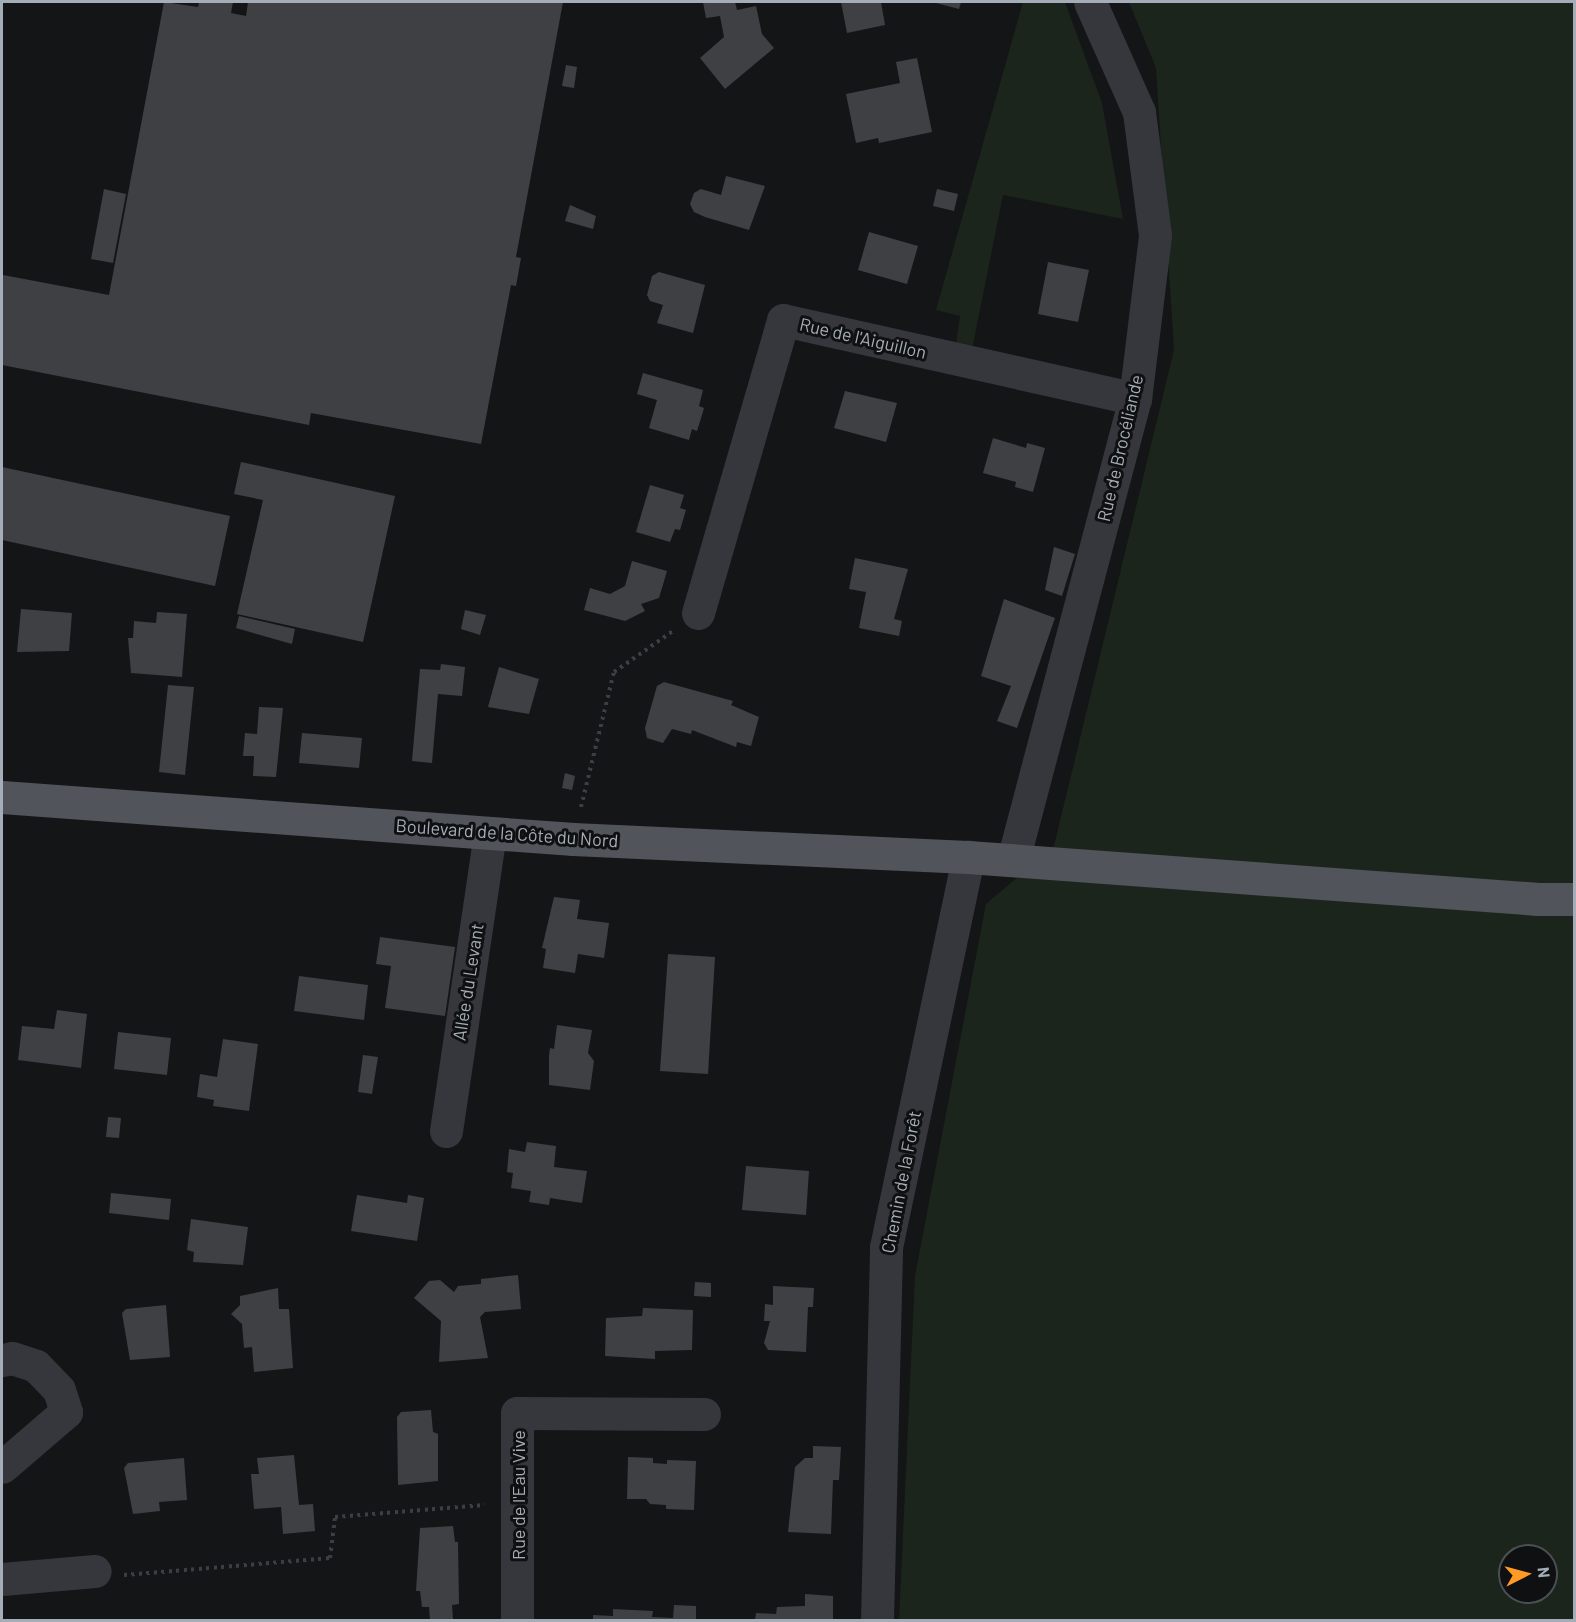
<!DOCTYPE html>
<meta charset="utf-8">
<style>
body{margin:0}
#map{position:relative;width:1576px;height:1622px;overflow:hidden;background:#141516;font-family:Barlow,sans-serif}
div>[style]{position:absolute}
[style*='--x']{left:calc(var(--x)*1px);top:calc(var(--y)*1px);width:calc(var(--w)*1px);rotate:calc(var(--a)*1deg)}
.green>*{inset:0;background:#1c251c}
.building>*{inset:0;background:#3e4044}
.path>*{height:4px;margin-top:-2px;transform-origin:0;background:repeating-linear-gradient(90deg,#3b3e43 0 3px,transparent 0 7.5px)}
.minor>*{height:33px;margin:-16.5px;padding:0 16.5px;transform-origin:16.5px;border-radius:16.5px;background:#35373c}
.major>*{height:33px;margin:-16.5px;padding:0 16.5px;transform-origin:16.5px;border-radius:16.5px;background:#51545b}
span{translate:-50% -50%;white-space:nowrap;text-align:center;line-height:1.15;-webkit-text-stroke:6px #0f1011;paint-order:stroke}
.street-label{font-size:18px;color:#a5adb8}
.frame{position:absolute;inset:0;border:3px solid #a5adb8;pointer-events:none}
.north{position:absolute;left:1498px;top:1544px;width:60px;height:60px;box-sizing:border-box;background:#0f1011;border:2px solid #4b4f54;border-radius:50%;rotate:84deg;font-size:16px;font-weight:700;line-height:24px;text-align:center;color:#a5adb8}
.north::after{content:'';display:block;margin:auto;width:21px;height:27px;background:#ff9b24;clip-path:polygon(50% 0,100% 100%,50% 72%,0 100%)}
</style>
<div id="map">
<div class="green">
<div style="clip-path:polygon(1023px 2px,1065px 2px,1102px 103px,1123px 219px,1003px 195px,972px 349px,956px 345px,960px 316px,936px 310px)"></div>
<div style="clip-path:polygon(evenodd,1129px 2px,1574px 2px,1574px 1620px,899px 1620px,915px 1276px,986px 904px,1054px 846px,1174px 350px,1156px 68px,1129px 2px,1510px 1556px,1546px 1556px,1546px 1592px,1510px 1592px,1510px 1556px)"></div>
</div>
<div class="building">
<div style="clip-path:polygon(164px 2px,198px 7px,199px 2px,233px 2px,231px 13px,246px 16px,248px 2px,563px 2px,516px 257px,521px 258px,516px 286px,511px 285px,481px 444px,311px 413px,309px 425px,2px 365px,3px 275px,109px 295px)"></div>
<div style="clip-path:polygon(703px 2px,735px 2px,737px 10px,756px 6px,762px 34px,774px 48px,725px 89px,700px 58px,724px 37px,720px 16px,706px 18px)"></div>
<div style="clip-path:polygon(841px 2px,881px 2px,885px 25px,847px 33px)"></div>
<div style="clip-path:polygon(932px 2px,961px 2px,959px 9px)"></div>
<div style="clip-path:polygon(917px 58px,932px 132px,879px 143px,878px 138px,856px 143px,846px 94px,900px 83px,896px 62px)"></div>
<div style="clip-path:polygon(566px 65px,577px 67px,574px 88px,562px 86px)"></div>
<div style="clip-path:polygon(726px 176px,765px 186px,749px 230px,705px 217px,694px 212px,690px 204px,694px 193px,701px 189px,721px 195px)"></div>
<div style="clip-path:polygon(104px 189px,126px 194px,113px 263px,91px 259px)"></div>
<div style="clip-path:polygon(937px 189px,958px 194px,954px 211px,933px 206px)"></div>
<div style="clip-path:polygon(570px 205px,596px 216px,593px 229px,565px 221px)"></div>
<div style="clip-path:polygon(869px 232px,918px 246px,907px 284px,858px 270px)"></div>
<div style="clip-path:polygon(1048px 262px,1089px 270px,1078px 322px,1038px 314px)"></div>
<div style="clip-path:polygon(659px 272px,705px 285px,693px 333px,657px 323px,663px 305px,650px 301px,647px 295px,652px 276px)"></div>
<div style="clip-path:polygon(643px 373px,703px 390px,699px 406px,704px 408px,702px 415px,697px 431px,692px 429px,689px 440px,649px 428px,657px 400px,637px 394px)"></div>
<div style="clip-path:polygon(845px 391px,897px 403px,886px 442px,834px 428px)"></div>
<div style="clip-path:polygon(993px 438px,1026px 448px,1027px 443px,1045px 448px,1033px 492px,1015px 487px,1016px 482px,983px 473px)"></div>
<div style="clip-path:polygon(241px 462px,395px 496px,363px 642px,237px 614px,263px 500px,234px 494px)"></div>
<div style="clip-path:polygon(2px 467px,230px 516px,215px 586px,2px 540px)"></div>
<div style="clip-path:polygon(650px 485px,684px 495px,680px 508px,686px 510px,680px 530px,675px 529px,670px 542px,636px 532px)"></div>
<div style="clip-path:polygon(1054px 547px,1075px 554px,1062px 596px,1045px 590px)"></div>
<div style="clip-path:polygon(855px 558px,908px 569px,894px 619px,902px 621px,899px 636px,859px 628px,866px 592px,849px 589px)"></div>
<div style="clip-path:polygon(632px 561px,667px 571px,659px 598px,641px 604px,645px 611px,625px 621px,584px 610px,590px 588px,610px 594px,625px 586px)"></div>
<div style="clip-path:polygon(1004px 599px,1055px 618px,1017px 728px,997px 721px,1011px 686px,981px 676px)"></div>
<div style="clip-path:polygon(21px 609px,72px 613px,69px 651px,17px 652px)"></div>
<div style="clip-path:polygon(465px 610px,486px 615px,480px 635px,461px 629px)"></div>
<div style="clip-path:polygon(157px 612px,187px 614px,182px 677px,131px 673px,128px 638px,133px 638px,134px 621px,156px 623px)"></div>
<div style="clip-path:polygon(239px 616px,295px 629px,292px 644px,236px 628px)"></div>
<div style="clip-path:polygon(441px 664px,465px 667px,462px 696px,438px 694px,432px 763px,412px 761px,420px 669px,440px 670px)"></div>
<div style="clip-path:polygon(499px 667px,539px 679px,529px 714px,488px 707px)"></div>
<div style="clip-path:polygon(664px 682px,733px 701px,731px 705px,759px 717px,751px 746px,737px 742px,736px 747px,692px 730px,691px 734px,672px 729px,663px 743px,647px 738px,645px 728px,657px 686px)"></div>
<div style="clip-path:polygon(168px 685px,194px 687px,185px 775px,159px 772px)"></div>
<div style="clip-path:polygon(259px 707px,283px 708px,276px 777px,253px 776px,254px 756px,243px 756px,245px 733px,257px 734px)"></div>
<div style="clip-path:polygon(302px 733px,362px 738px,359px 768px,299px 763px)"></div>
<div style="clip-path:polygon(565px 773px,575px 776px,572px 790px,562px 788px)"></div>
<div style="clip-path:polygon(554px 897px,580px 900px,577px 919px,609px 923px,604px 958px,578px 954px,575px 973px,543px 968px,546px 949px,542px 948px)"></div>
<div style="clip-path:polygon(380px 937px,455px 947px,445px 1016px,385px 1008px,391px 966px,376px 964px)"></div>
<div style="clip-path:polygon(668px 954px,715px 957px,708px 1074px,660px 1071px)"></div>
<div style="clip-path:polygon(299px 976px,368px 985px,364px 1020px,294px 1011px)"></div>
<div style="clip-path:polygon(57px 1010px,87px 1014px,81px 1068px,18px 1060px,22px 1026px,54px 1029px)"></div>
<div style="clip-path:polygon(557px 1025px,592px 1030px,588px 1053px,594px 1061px,590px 1090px,549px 1085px,549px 1056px,550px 1048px,554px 1049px)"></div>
<div style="clip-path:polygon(118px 1032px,171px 1038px,167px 1075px,114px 1069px)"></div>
<div style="clip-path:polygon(223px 1039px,258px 1044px,249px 1111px,213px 1106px,214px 1100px,197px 1097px,200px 1074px,217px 1077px)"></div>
<div style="clip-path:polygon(363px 1055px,378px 1057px,372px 1094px,358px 1092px)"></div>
<div style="clip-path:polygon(108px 1117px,121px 1118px,119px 1138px,106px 1137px)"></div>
<div style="clip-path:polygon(527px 1142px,556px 1146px,554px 1167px,587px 1171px,582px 1203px,550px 1198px,549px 1205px,529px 1202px,531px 1191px,511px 1188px,513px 1173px,507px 1172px,509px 1149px,525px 1152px)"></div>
<div style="clip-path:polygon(746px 1166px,809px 1171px,806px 1215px,742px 1210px)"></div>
<div style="clip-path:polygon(111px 1193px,171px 1199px,169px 1220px,109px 1213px)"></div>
<div style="clip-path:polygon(357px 1195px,407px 1203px,408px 1195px,424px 1198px,417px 1241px,351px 1231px)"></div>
<div style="clip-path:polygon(191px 1219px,248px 1227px,243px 1265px,193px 1262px,194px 1252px,187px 1250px)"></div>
<div style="clip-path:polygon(518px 1275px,521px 1309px,485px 1312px,480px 1317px,488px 1358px,439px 1362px,441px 1321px,414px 1298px,429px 1281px,440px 1280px,454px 1292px,458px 1286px,481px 1284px,481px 1279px)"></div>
<div style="clip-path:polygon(695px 1282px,711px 1283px,711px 1297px,694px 1296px)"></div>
<div style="clip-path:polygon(773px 1286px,814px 1288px,813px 1307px,808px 1307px,806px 1352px,768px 1350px,764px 1343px,770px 1321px,764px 1321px,765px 1304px,773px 1305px)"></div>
<div style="clip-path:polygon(278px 1288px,279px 1309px,289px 1309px,293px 1368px,254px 1372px,252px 1347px,244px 1348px,242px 1324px,231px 1314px,240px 1305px,240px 1296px)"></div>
<div style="clip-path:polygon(166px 1305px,170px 1357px,130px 1360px,122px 1313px,126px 1309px)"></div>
<div style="clip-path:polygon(643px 1308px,693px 1310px,692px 1350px,655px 1351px,655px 1359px,605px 1356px,606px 1318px,642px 1316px)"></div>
<div style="clip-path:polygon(431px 1410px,433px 1432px,438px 1434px,438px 1481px,398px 1485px,397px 1417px,401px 1412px)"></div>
<div style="clip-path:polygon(813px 1446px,841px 1447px,839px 1480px,833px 1480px,831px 1534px,788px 1532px,795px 1467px,805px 1458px,813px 1458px)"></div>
<div style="clip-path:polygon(294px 1455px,299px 1505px,313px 1504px,315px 1531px,283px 1534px,281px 1507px,254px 1509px,251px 1474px,259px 1474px,257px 1458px)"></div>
<div style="clip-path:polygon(628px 1457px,653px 1458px,653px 1463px,667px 1464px,667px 1460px,696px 1461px,694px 1510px,666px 1509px,666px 1505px,650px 1504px,646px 1499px,627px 1499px)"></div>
<div style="clip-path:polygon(184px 1458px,187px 1500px,159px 1502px,160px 1511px,133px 1514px,124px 1468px,128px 1463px)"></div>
<div style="clip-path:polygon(453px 1526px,455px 1542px,458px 1542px,459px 1604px,452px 1605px,453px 1619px,430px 1620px,429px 1607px,422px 1607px,420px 1591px,416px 1591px,420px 1528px)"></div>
<div style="clip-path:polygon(805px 1594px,833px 1596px,833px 1620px,755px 1620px,756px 1613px,776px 1614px,777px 1607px,805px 1606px)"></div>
<div style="clip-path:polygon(674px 1605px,696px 1606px,696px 1620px,593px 1620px,593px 1615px,613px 1616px,613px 1609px,653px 1611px,652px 1617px,673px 1618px)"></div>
</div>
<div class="path">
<div style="--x:581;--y:807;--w:139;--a:-76.3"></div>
<div style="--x:614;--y:672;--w:72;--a:-34.8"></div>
<div style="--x:124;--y:1575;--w:207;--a:-4.7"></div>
<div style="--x:330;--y:1558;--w:41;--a:-83"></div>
<div style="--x:335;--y:1517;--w:150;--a:-4.6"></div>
</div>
<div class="minor">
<div style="--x:698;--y:613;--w:305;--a:-73.8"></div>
<div style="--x:783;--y:320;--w:361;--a:12.6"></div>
<div style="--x:1013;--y:860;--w:477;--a:-75.2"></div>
<div style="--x:1135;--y:399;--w:165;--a:-83"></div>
<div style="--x:1155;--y:235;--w:124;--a:-97.4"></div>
<div style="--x:1139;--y:112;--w:120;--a:-114"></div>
<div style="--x:446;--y:1131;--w:301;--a:-81.6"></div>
<div style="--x:2;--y:1360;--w:10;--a:-11"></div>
<div style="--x:12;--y:1358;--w:25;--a:18"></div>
<div style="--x:36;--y:1366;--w:33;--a:46"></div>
<div style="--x:59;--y:1390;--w:23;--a:72"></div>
<div style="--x:66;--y:1412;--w:84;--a:139.3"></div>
<div style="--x:2;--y:1579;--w:93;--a:-4.9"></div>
<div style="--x:517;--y:1620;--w:207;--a:-90"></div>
<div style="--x:517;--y:1413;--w:187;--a:0.3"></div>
<div style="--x:877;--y:1620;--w:373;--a:-88.6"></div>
<div style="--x:886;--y:1247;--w:399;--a:-78.1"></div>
</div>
<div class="major">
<div style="--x:2;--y:797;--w:573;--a:4.21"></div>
<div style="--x:573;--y:839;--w:395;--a:2.6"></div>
<div style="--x:968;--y:857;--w:572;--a:4.21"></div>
<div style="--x:1538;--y:899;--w:36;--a:0"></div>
</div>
<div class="street-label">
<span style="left:863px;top:338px;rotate:13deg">Rue de l'Aiguillon</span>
<span style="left:1120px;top:448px;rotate:-77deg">Rue de Brocéliande</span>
<span style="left:507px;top:833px;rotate:4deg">Boulevard de la Côte du Nord</span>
<span style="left:468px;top:982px;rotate:-81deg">Allée du Levant</span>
<span style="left:901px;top:1182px;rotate:-79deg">Chemin de la Forêt</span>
<span style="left:518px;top:1495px;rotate:-90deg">Rue de l'Eau Vive</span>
</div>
<div class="frame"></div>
<div class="north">N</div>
</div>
